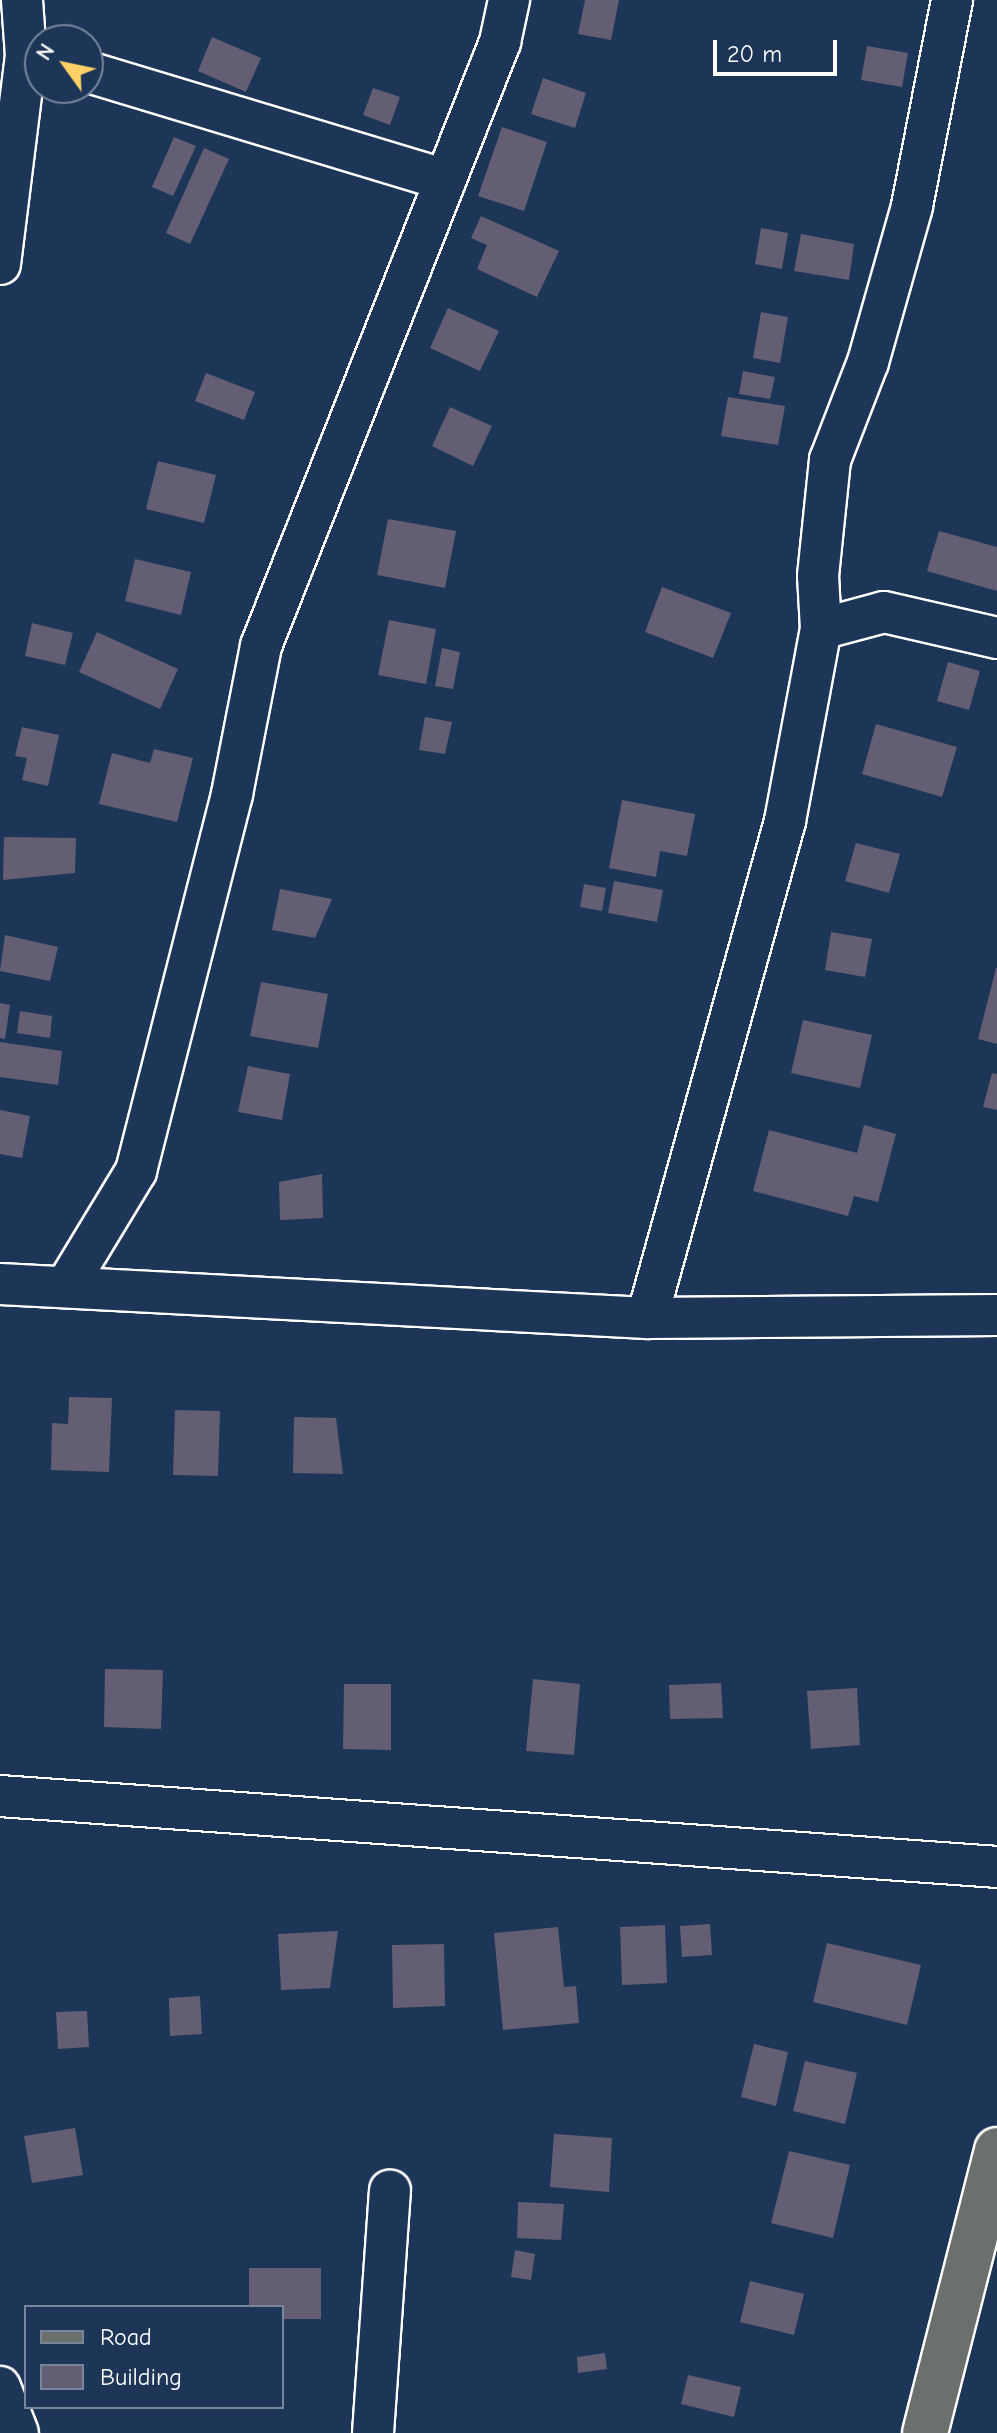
<!DOCTYPE html>
<style>
body{margin:0}
#map{position:relative;width:997px;height:2433px;overflow:hidden;background:#1d3557;font-family:"Comic Neue",sans-serif}
div>[style]{position:absolute}
[style*='--x']{left:calc(var(--x)*1px);top:calc(var(--y)*1px);width:calc(var(--w)*1px);rotate:calc(var(--a)*1deg)}
.building>*{inset:0;background:#635e73}
.roads{filter:drop-shadow(2px 0 #fff) drop-shadow(-2px 0 #fff) drop-shadow(0 2px #fff) drop-shadow(0 -2px #fff)}
.minor>*{height:40px;margin:-20px;padding:0 20px;transform-origin:20px;border-radius:20px;background:#1d3557}
.primary>*{height:44px;margin:-22px;padding:0 22px;transform-origin:22px;border-radius:22px;background:#6c706d}
span{translate:-50% -50%;white-space:nowrap;text-align:center;line-height:1.15;-webkit-text-stroke:6px #1d3557;paint-order:stroke}
.legend{position:absolute;left:24px;top:2305px;width:260px;height:104px;box-sizing:border-box;background:#1d3557;border:2px solid #77869a;margin:0;padding:10px 14px;list-style:none;font-size:24px;color:#fff}
.legend li{display:flex;align-items:center;gap:16px;height:40px}
.legend b{width:40px;border:2px solid #77869a}
.north{position:absolute;left:24px;top:24px;width:80px;height:80px;box-sizing:border-box;background:#1d3557;border:2px solid #77869a;border-radius:50%;rotate:303deg;font-size:22px;font-weight:700;line-height:32px;text-align:center;color:#fff}
.north::after{content:'';display:block;margin:auto;width:28px;height:36px;background:#ffd166;clip-path:polygon(50% 0,100% 100%,50% 72%,0 100%)}
.scale{position:absolute;left:713px;top:40px;width:124px;height:36px;box-sizing:border-box;border:4px solid #fff;border-top:0;padding-left:10px;font-size:24px;line-height:28px;white-space:nowrap;color:#fff;-webkit-text-stroke:6px #1d3557;paint-order:stroke}
</style>
<div id="map">
<div class="building">
<div style="clip-path:polygon(585px 0,619px 0,611px 40px,578px 34px)"></div>
<div style="clip-path:polygon(212px 37px,261px 58px,246px 92px,198px 71px)"></div>
<div style="clip-path:polygon(867px 46px,908px 53px,902px 87px,861px 80px)"></div>
<div style="clip-path:polygon(543px 78px,586px 93px,575px 128px,531px 114px)"></div>
<div style="clip-path:polygon(373px 88px,400px 97px,390px 125px,363px 115px)"></div>
<div style="clip-path:polygon(502px 127px,547px 142px,524px 211px,478px 196px)"></div>
<div style="clip-path:polygon(174px 137px,196px 146px,173px 196px,152px 187px)"></div>
<div style="clip-path:polygon(204px 148px,229px 159px,190px 244px,166px 233px)"></div>
<div style="clip-path:polygon(481px 216px,559px 251px,537px 297px,477px 269px,487px 245px,471px 238px)"></div>
<div style="clip-path:polygon(761px 228px,788px 233px,782px 269px,755px 264px)"></div>
<div style="clip-path:polygon(801px 234px,854px 244px,849px 280px,794px 271px)"></div>
<div style="clip-path:polygon(448px 308px,499px 331px,480px 371px,430px 348px)"></div>
<div style="clip-path:polygon(761px 312px,788px 317px,780px 363px,753px 358px)"></div>
<div style="clip-path:polygon(743px 371px,775px 377px,770px 399px,739px 394px)"></div>
<div style="clip-path:polygon(206px 373px,255px 392px,244px 420px,195px 401px)"></div>
<div style="clip-path:polygon(728px 397px,785px 406px,778px 445px,721px 436px)"></div>
<div style="clip-path:polygon(450px 407px,492px 426px,473px 466px,432px 446px)"></div>
<div style="clip-path:polygon(158px 461px,216px 475px,204px 523px,146px 509px)"></div>
<div style="clip-path:polygon(388px 519px,456px 531px,445px 588px,377px 575px)"></div>
<div style="clip-path:polygon(939px 531px,997px 547px,997px 591px,927px 571px)"></div>
<div style="clip-path:polygon(135px 559px,191px 572px,181px 615px,125px 601px)"></div>
<div style="clip-path:polygon(662px 587px,731px 613px,713px 658px,645px 632px)"></div>
<div style="clip-path:polygon(389px 620px,436px 629px,426px 684px,378px 675px)"></div>
<div style="clip-path:polygon(32px 623px,73px 633px,65px 665px,25px 656px)"></div>
<div style="clip-path:polygon(97px 632px,178px 669px,160px 709px,79px 672px)"></div>
<div style="clip-path:polygon(442px 648px,460px 652px,453px 689px,435px 686px)"></div>
<div style="clip-path:polygon(948px 662px,980px 671px,969px 710px,937px 701px)"></div>
<div style="clip-path:polygon(425px 717px,452px 722px,445px 754px,419px 750px)"></div>
<div style="clip-path:polygon(876px 724px,957px 747px,942px 797px,862px 774px)"></div>
<div style="clip-path:polygon(22px 727px,59px 735px,48px 786px,22px 780px,27px 758px,15px 756px)"></div>
<div style="clip-path:polygon(154px 749px,193px 758px,177px 822px,99px 804px,112px 753px,150px 763px)"></div>
<div style="clip-path:polygon(622px 800px,695px 814px,687px 856px,660px 851px,656px 877px,609px 868px)"></div>
<div style="clip-path:polygon(4px 837px,76px 838px,75px 873px,3px 880px)"></div>
<div style="clip-path:polygon(856px 843px,900px 854px,889px 893px,845px 881px)"></div>
<div style="clip-path:polygon(614px 881px,663px 890px,657px 922px,608px 913px)"></div>
<div style="clip-path:polygon(584px 884px,606px 888px,602px 911px,580px 907px)"></div>
<div style="clip-path:polygon(280px 889px,332px 899px,315px 938px,272px 930px)"></div>
<div style="clip-path:polygon(831px 932px,872px 939px,865px 977px,825px 970px)"></div>
<div style="clip-path:polygon(5px 935px,58px 947px,50px 981px,0 971px)"></div>
<div style="clip-path:polygon(996px 968px,997px 968px,997px 1044px,978px 1039px)"></div>
<div style="clip-path:polygon(261px 982px,328px 994px,318px 1048px,250px 1036px)"></div>
<div style="clip-path:polygon(0 1003px,10px 1005px,5px 1039px,0 1038px)"></div>
<div style="clip-path:polygon(20px 1011px,52px 1016px,50px 1038px,17px 1033px)"></div>
<div style="clip-path:polygon(803px 1020px,872px 1035px,860px 1088px,791px 1073px)"></div>
<div style="clip-path:polygon(0 1042px,62px 1051px,58px 1085px,0 1077px)"></div>
<div style="clip-path:polygon(248px 1066px,290px 1074px,282px 1120px,238px 1112px)"></div>
<div style="clip-path:polygon(992px 1073px,997px 1074px,997px 1110px,983px 1107px)"></div>
<div style="clip-path:polygon(0 1110px,30px 1116px,22px 1158px,0 1154px)"></div>
<div style="clip-path:polygon(864px 1125px,896px 1134px,878px 1202px,854px 1196px,848px 1216px,753px 1191px,769px 1130px,857px 1153px)"></div>
<div style="clip-path:polygon(322px 1174px,323px 1218px,280px 1220px,279px 1182px)"></div>
<div style="clip-path:polygon(69px 1397px,112px 1398px,109px 1472px,51px 1470px,52px 1423px,68px 1424px)"></div>
<div style="clip-path:polygon(175px 1410px,220px 1411px,218px 1476px,173px 1475px)"></div>
<div style="clip-path:polygon(294px 1417px,336px 1418px,343px 1474px,293px 1473px)"></div>
<div style="clip-path:polygon(105px 1669px,163px 1670px,161px 1729px,104px 1727px)"></div>
<div style="clip-path:polygon(533px 1679px,580px 1684px,574px 1755px,526px 1751px)"></div>
<div style="clip-path:polygon(721px 1683px,723px 1718px,670px 1719px,669px 1685px)"></div>
<div style="clip-path:polygon(344px 1684px,391px 1684px,391px 1750px,343px 1749px)"></div>
<div style="clip-path:polygon(857px 1688px,860px 1745px,811px 1749px,807px 1691px)"></div>
<div style="clip-path:polygon(710px 1924px,712px 1955px,682px 1957px,680px 1926px)"></div>
<div style="clip-path:polygon(665px 1925px,667px 1983px,622px 1985px,620px 1927px)"></div>
<div style="clip-path:polygon(558px 1927px,564px 1987px,576px 1986px,579px 2023px,503px 2030px,494px 1933px)"></div>
<div style="clip-path:polygon(338px 1931px,330px 1988px,281px 1990px,278px 1934px)"></div>
<div style="clip-path:polygon(827px 1943px,921px 1965px,907px 2025px,813px 2002px)"></div>
<div style="clip-path:polygon(444px 1944px,445px 2006px,393px 2008px,392px 1945px)"></div>
<div style="clip-path:polygon(200px 1996px,202px 2034px,170px 2036px,169px 1998px)"></div>
<div style="clip-path:polygon(87px 2011px,89px 2047px,58px 2049px,56px 2012px)"></div>
<div style="clip-path:polygon(754px 2044px,788px 2052px,776px 2106px,741px 2097px)"></div>
<div style="clip-path:polygon(805px 2061px,857px 2073px,845px 2124px,793px 2111px)"></div>
<div style="clip-path:polygon(75px 2128px,83px 2175px,32px 2183px,24px 2136px)"></div>
<div style="clip-path:polygon(554px 2134px,612px 2138px,609px 2192px,550px 2187px)"></div>
<div style="clip-path:polygon(789px 2151px,850px 2165px,833px 2238px,771px 2223px)"></div>
<div style="clip-path:polygon(518px 2202px,564px 2204px,561px 2240px,517px 2238px)"></div>
<div style="clip-path:polygon(515px 2250px,535px 2254px,531px 2280px,511px 2277px)"></div>
<div style="clip-path:polygon(249px 2268px,321px 2268px,321px 2319px,282px 2319px,282px 2307px,249px 2307px)"></div>
<div style="clip-path:polygon(750px 2281px,804px 2294px,794px 2335px,740px 2322px)"></div>
<div style="clip-path:polygon(605px 2353px,607px 2369px,578px 2373px,577px 2357px)"></div>
<div style="clip-path:polygon(688px 2375px,741px 2387px,734px 2417px,681px 2404px)"></div>
</div>
<div class="roads">
<div class="minor">
<div style="--x:88;--y:72;--w:371;--a:16.8"></div>
<div style="--x:0;--y:264;--w:210;--a:-82.9"></div>
<div style="--x:26;--y:56;--w:56;--a:-94.1"></div>
<div style="--x:821;--y:629;--w:53;--a:-93.2"></div>
<div style="--x:818;--y:576;--w:117;--a:-84.1"></div>
<div style="--x:830;--y:460;--w:105;--a:-68.8"></div>
<div style="--x:868;--y:362;--w:162;--a:-74.2"></div>
<div style="--x:912;--y:206;--w:210;--a:-79"></div>
<div style="--x:0;--y:1284;--w:648;--a:3.01"></div>
<div style="--x:647;--y:1318;--w:350;--a:-0.5"></div>
<div style="--x:67;--y:1285;--w:133;--a:-58.8"></div>
<div style="--x:136;--y:1171;--w:389;--a:-75.7"></div>
<div style="--x:232;--y:794;--w:151;--a:-78.9"></div>
<div style="--x:261;--y:646;--w:650;--a:-68.41"></div>
<div style="--x:500;--y:42;--w:43;--a:-77.9"></div>
<div style="--x:647;--y:1318;--w:516;--a:-74.48"></div>
<div style="--x:785;--y:821;--w:195;--a:-79.4"></div>
<div style="--x:821;--y:629;--w:65;--a:-15.1"></div>
<div style="--x:884;--y:612;--w:116;--a:13"></div>
<div style="--x:0;--y:1796;--w:1000;--a:4.07"></div>
<div style="--x:0;--y:2387;--w:49;--a:68.6"></div>
<div style="--x:373;--y:2433;--w:243;--a:-86"></div>
</div>
<div class="primary">
<div style="--x:925;--y:2433;--w:292;--a:-75.7"></div>
</div>
</div>
<ul class="legend">
<li><b style="height:10px;background:#6c706d"></b>Road</li>
<li><b style="height:22px;background:#635e73"></b>Building</li>
</ul>
<div class="north">N</div>
<div class="scale">20 m</div>
</div>
